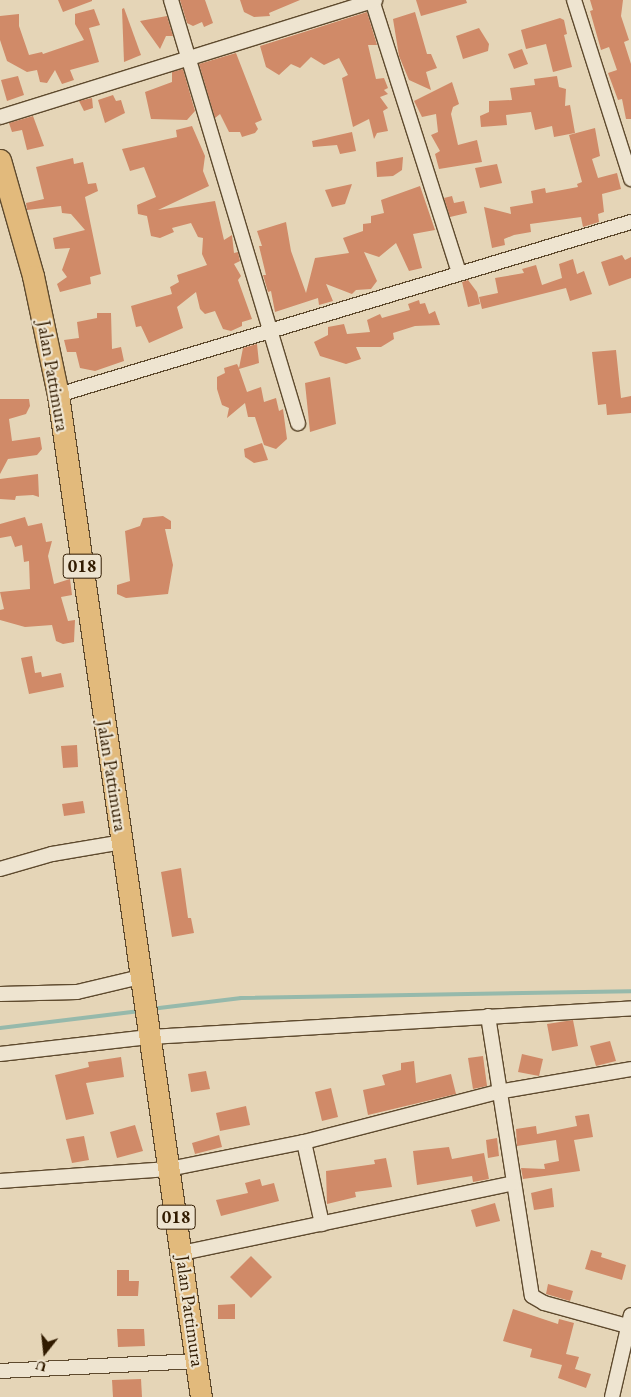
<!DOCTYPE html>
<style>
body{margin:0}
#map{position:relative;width:631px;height:1397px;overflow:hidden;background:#e5d5b7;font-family:"EB Garamond",serif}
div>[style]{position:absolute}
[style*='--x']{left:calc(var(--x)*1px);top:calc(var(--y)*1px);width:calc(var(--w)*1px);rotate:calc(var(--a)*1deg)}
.stream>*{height:4px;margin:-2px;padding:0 2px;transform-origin:2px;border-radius:2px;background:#96b9ab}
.building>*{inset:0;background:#d08a68}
.roads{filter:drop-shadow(1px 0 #5e4a2e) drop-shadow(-1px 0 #5e4a2e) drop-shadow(0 1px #5e4a2e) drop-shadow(0 -1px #5e4a2e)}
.street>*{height:14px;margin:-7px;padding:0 7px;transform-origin:7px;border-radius:7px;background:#eee4d0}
.primary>*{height:21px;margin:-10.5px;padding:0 10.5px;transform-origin:10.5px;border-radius:10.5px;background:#e2ba7c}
span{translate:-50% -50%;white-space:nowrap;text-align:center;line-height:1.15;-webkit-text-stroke:4.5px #eee4d0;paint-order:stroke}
.shield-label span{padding:1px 4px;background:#eee4d0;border:1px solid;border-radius:4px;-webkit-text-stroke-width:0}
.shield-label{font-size:18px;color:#311b00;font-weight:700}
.street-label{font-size:19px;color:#311b00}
.north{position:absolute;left:20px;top:1327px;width:50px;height:50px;-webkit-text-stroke:4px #eee4d0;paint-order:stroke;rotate:196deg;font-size:14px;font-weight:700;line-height:20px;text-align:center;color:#311b00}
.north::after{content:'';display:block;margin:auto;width:18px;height:22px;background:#311b00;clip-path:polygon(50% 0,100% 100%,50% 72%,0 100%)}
</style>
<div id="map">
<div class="stream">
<div style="--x:151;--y:1009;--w:91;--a:-7"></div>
<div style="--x:241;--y:998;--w:390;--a:-1"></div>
<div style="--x:0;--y:1028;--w:141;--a:-6.9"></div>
</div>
<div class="building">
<div style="clip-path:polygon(58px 0,92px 0,92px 1px,63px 12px)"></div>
<div style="clip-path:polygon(180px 0,205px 0,213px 23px,204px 27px,202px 22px,193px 26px,187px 23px)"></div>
<div style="clip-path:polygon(240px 0,300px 0,269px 13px,270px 16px,254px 17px,244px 12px)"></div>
<div style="clip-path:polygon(416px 0,466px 0,467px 3px,421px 16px)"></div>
<div style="clip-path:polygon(590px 0,623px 0,621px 16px,629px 40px,624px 42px,631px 64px,631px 119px,626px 119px,622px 99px,618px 100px,608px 73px,617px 70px,609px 47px,601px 50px,590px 11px,593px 10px)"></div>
<div style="clip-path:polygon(124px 8px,141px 55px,124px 62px,122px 9px)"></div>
<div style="clip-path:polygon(94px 9px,100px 25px,89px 28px,99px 62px,70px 70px,74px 80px,62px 84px,55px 70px,47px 83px,40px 82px,37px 70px,27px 72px,7px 61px,0 40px,0 16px,19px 14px,19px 26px,29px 55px,42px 52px,43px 54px,84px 40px,75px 24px,75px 14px)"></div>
<div style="clip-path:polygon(367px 12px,377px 45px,368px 45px,376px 79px,384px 78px,388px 88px,384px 90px,388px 94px,380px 97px,388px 108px,383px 111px,388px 131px,377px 133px,374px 139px,369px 119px,353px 127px,342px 78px,348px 75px,339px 58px,324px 65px,311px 57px,300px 68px,291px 64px,279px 75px,266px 67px,260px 46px)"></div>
<div style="clip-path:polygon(415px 12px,427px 54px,431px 54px,437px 68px,426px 72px,431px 90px,409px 80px,399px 56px,393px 19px)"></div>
<div style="clip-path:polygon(167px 16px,173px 36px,166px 36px,160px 49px,140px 21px)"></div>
<div style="clip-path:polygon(560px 18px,564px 20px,567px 34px,564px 35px,572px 67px,553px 72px,546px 44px,526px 49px,521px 30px)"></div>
<div style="clip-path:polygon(479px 28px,489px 44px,488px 51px,463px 59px,456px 36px)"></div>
<div style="clip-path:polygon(522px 49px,528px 64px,514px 69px,508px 54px)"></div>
<div style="clip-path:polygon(236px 53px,262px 120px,255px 123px,258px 129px,255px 133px,242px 137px,240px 132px,229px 132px,220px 114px,215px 118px,199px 64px)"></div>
<div style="clip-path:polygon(183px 69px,195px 111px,187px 120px,151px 119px,145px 92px,172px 82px,172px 72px)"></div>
<div style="clip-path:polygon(18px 76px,24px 95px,7px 101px,1px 80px)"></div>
<div style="clip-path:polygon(557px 76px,559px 87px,566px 89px,565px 106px,570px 105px,575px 133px,554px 137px,552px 126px,535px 130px,531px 112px,506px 115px,507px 125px,481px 127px,480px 116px,489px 112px,489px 101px,512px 100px,510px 88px,535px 85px,534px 79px)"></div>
<div style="clip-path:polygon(452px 82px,459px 104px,453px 107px,451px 114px,458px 145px,477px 140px,482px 162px,439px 169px,435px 154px,440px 151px,431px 135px,438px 132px,436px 114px,422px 117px,414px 101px)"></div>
<div style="clip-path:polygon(113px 95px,116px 101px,121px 100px,125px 113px,105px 123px,98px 100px)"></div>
<div style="clip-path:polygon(92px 98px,93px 108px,84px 111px,79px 101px)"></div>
<div style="clip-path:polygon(33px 116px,44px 146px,27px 150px,22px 130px,12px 132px,9px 123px)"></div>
<div style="clip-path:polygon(192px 126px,205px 156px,203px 171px,209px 186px,158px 210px,215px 201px,224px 240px,232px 235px,234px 253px,238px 252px,240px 261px,234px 264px,241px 276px,238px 280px,252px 319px,242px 322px,242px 326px,231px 331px,223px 329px,215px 311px,205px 314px,200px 309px,196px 292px,177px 307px,183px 328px,149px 343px,141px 326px,136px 327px,131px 306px,172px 294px,170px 287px,179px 282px,177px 275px,207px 265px,202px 254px,203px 238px,198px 237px,191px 223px,172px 228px,174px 232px,160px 238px,151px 236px,147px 216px,138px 214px,137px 205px,156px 197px,144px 167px,130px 171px,122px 149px,177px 137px,176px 130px)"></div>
<div style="clip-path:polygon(595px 128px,600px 156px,592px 159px,598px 178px,617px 173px,621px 189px,602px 194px,604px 212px,598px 214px,599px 222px,583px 227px,581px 217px,530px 224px,531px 232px,514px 235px,504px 239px,505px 245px,492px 248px,484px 207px,511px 214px,510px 207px,533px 203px,531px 191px,545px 188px,546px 193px,578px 187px,577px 184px,582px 182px,569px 135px)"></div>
<div style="clip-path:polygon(352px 132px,356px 151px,340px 154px,337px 145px,313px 147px,312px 141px)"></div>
<div style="clip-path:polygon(403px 157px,402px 170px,393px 176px,377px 177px,376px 162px)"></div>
<div style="clip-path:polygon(73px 158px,74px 164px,83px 162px,88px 184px,96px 183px,98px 191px,85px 197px,101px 274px,90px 277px,91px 284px,60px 292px,57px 284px,67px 277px,62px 270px,70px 248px,55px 249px,53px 238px,85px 230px,71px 214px,62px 213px,61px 206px,27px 210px,26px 203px,44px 199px,36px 167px)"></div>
<div style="clip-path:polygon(497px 164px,502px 183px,480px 188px,475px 168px)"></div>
<div style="clip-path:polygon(352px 184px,345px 204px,332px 207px,325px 190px)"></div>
<div style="clip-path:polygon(420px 186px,435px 230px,413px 234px,422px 268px,409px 271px,396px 243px,379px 257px,364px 252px,377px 281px,371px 289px,356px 290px,352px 294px,326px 284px,333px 301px,319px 305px,318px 298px,275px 312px,271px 291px,268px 292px,263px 275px,266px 275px,259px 246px,262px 246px,257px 231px,286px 222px,291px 251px,306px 293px,315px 258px,349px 253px,343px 238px,363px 231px,363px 224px,371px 223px,371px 216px,384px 213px,381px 200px)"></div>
<div style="clip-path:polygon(452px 196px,454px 203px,464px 201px,467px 213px,450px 217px,444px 198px)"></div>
<div style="clip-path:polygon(622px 255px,625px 260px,631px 257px,631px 278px,609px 286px,601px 262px)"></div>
<div style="clip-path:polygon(573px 259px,577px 274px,584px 271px,592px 294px,570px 301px,566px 288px,482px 309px,479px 297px,498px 293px,495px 278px,524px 273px,522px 269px,536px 265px,542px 285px,562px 278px,559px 264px)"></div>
<div style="clip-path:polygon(468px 280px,477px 292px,480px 304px,468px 307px,462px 282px)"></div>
<div style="clip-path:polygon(419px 300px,420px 304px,425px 303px,429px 314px,435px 311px,440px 325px,415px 326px,393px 333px,394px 339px,381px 347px,356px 347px,361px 359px,346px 364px,320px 356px,314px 342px,328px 335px,328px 327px,344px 324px,347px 334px,370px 332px,367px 320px,380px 314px,382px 318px,410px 310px,408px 304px)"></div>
<div style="clip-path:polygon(97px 313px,111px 313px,112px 349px,121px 347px,124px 361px,95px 371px,80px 368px,76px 352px,67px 352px,64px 340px,79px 338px,77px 322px,97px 318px)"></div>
<div style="clip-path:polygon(257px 344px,259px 363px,239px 369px,247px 392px,261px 387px,264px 402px,276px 398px,279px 411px,283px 409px,287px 439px,276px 449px,264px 445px,255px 417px,248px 417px,245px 403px,227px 418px,229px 408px,222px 405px,217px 389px,217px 377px,225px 373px,224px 368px,237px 364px,239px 368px,243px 348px)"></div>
<div style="clip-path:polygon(616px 350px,621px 398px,631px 396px,631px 413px,607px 415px,606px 404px,598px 405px,592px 352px)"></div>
<div style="clip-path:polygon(330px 377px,336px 424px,310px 432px,305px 383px)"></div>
<div style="clip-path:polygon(0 399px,29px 399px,30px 406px,26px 414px,9px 419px,12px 441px,40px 437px,42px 449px,37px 455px,8px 459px,0 474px)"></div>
<div style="clip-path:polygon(262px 443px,268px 460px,254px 463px,245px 457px,244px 449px)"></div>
<div style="clip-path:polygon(38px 474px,39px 497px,33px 495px,16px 496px,15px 500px,0 499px,0 479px)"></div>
<div style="clip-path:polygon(163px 516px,171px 521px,171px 529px,165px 529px,173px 565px,168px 594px,126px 598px,117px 594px,117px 585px,130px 581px,125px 531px,140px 526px,143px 518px)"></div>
<div style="clip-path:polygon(25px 517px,28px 526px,42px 523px,46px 542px,52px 541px,48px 556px,54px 584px,70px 579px,72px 595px,61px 597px,68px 621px,75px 620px,74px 642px,63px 644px,56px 641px,52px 625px,25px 627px,0 620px,0 610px,4px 609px,0 592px,30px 589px,29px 561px,24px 562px,22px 545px,15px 547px,11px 536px,0 538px,0 524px)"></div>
<div style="clip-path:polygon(32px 656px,35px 673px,41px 672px,42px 677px,61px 673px,64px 687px,29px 694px,21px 658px)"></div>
<div style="clip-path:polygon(77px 745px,78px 767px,63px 768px,61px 746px)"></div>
<div style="clip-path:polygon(83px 801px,85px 813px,64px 816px,62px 804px)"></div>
<div style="clip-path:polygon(181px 868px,188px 918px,191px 918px,194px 933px,172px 937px,161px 872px)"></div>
<div style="clip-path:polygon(573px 1020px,578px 1046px,552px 1051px,547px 1024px)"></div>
<div style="clip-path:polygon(610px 1041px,616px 1061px,596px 1066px,590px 1046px)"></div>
<div style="clip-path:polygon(522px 1054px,543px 1059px,539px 1076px,518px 1072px)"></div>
<div style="clip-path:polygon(483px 1056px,487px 1086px,473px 1089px,468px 1058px)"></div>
<div style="clip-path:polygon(121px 1057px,124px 1077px,86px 1083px,94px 1114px,66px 1120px,55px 1075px,89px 1067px,88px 1062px)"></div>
<div style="clip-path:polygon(414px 1061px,416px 1083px,451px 1074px,456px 1094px,368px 1115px,363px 1090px,385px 1085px,382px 1075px,401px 1070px,401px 1063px)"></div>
<div style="clip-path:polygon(206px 1071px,210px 1089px,191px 1092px,188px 1074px)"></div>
<div style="clip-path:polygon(331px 1088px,338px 1117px,322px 1121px,315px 1092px)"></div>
<div style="clip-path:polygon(246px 1106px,250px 1125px,220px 1131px,216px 1113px)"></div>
<div style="clip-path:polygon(589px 1114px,593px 1137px,574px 1140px,580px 1171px,523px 1179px,521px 1168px,545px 1169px,544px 1164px,559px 1161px,556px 1140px,517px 1146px,516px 1129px,536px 1126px,537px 1134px,577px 1126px,575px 1116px)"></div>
<div style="clip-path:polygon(135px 1125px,143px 1151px,117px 1158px,110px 1132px)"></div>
<div style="clip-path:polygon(219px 1135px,222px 1147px,195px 1154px,192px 1143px)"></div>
<div style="clip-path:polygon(84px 1136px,89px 1160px,72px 1163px,66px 1139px)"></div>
<div style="clip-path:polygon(497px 1138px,499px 1156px,488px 1158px,486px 1140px)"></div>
<div style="clip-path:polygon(449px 1147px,452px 1159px,484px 1153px,489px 1179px,473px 1182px,472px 1176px,417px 1185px,413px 1151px)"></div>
<div style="clip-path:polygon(386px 1158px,392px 1187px,355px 1192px,356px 1197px,327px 1204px,326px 1171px,375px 1164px,374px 1160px)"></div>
<div style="clip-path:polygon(260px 1179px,262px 1186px,274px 1183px,279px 1201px,221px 1216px,216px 1200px,248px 1193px,245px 1183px)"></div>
<div style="clip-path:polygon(552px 1188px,554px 1207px,534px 1210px,531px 1193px)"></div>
<div style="clip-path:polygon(495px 1203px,500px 1221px,476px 1227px,471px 1210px)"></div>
<div style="clip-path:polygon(591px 1250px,602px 1253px,601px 1257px,626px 1265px,622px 1280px,585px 1269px)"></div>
<div style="clip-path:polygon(251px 1256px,272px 1277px,251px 1298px,230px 1277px)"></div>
<div style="clip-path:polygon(117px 1270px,129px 1270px,129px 1281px,139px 1281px,138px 1296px,117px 1296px)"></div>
<div style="clip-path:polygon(548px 1284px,573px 1291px,570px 1301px,546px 1294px)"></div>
<div style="clip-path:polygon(235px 1304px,235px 1319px,218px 1319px,218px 1305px)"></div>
<div style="clip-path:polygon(513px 1309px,558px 1324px,559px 1319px,574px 1323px,566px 1354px,579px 1357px,575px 1369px,591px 1374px,586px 1388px,558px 1378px,562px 1365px,530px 1357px,532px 1349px,503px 1341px)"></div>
<div style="clip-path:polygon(117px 1329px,144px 1329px,145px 1346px,118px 1347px)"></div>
<div style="clip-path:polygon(141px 1379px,142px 1397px,113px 1397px,112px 1380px)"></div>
</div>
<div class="roads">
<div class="street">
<div style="--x:171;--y:0;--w:442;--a:73.3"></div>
<div style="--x:372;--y:0;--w:287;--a:72.3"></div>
<div style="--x:574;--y:0;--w:188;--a:72.3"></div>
<div style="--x:0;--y:117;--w:393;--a:-17.3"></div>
<div style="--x:58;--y:395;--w:599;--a:-16.8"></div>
<div style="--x:0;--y:869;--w:54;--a:-16.1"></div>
<div style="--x:52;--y:854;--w:71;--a:-9.7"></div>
<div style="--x:0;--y:994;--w:77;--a:-1.5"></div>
<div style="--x:77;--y:992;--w:65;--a:-13.4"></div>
<div style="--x:488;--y:1016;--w:283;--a:81.1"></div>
<div style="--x:532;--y:1296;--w:14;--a:30"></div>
<div style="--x:544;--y:1303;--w:90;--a:15.4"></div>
<div style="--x:0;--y:1054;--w:150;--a:-6.5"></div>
<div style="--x:149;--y:1037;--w:483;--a:-3.4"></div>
<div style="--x:304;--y:1142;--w:84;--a:77.6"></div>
<div style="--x:0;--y:1181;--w:169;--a:-4.1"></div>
<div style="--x:169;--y:1169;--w:138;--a:-11.3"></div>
<div style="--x:304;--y:1142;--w:200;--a:-14.5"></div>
<div style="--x:498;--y:1092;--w:135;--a:-9.8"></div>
<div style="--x:182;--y:1253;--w:338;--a:-11.9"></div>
<div style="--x:0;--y:1371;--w:196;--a:-2.9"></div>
<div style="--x:612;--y:1397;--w:84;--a:-77"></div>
</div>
<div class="primary">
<div style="--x:0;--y:160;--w:121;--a:74.1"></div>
<div style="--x:33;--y:276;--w:122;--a:78.1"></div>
<div style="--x:58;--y:395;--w:1012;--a:81.88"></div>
</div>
</div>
<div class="shield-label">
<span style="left:82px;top:566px">018</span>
<span style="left:176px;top:1217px">018</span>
</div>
<div class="street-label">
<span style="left:53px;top:376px;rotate:80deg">Jalan Pattimura</span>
<span style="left:112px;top:776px;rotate:81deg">Jalan Pattimura</span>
<span style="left:190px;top:1311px;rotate:82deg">Jalan Pattimura</span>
</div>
<div class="north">U</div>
</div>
